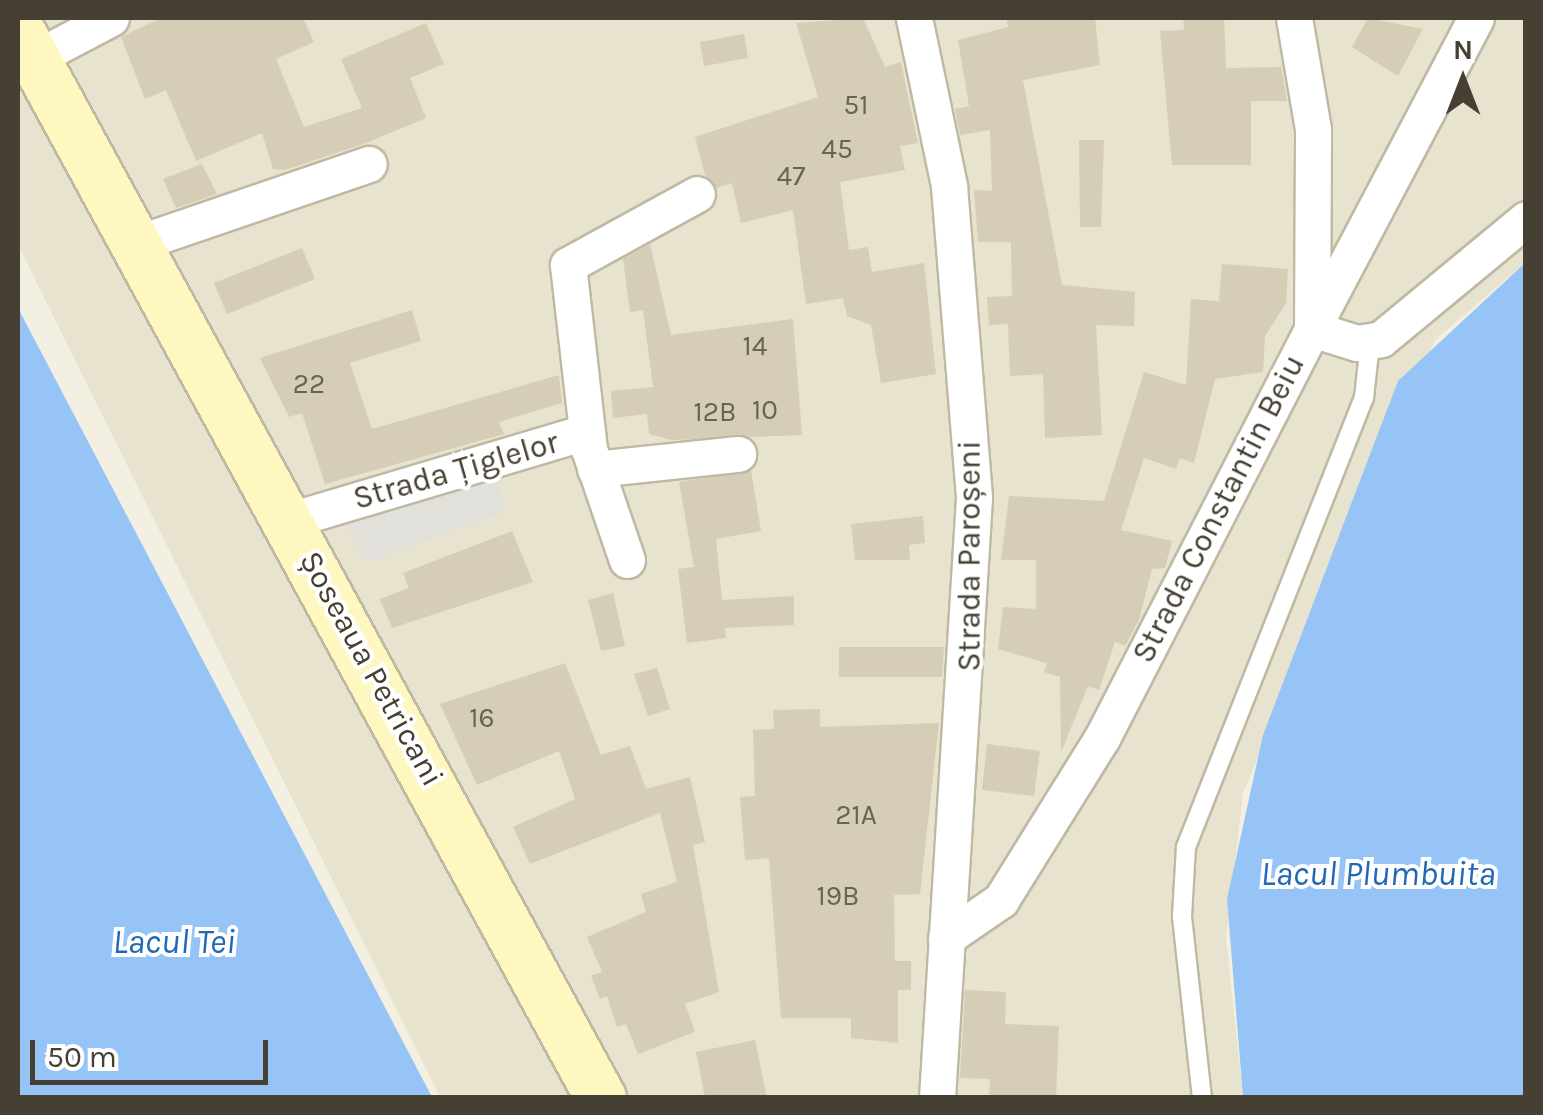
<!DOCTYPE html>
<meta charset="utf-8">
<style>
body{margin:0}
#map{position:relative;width:1543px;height:1115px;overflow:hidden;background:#f3f0e2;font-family:Karla,sans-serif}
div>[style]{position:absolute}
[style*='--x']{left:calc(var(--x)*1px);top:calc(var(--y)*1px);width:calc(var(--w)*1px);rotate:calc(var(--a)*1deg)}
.residential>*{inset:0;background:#e7e3cf}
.parking>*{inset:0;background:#e2e0db}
.water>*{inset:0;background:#97c4f7}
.building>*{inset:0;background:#d5cdb6}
.roads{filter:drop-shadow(2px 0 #bfb9a4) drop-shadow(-2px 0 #bfb9a4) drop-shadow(0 2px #bfb9a4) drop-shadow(0 -2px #bfb9a4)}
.service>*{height:18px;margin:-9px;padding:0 9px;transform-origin:9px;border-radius:9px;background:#fff}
.minor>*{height:35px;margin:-17.5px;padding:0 17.5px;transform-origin:17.5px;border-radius:17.5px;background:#fff}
.secondary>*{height:50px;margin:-25px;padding:0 25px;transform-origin:25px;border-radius:25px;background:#fff7c0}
span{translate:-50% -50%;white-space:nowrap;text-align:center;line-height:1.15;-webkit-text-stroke:8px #fff;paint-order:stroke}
.number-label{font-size:28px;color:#696353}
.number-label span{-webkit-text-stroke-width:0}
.street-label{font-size:32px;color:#454032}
.water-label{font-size:35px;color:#2268b9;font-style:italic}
.frame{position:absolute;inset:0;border:20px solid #454032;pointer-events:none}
.north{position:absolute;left:1413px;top:30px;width:100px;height:100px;-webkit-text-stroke:8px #fff;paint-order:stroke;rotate:0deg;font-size:28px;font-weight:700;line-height:40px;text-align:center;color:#454032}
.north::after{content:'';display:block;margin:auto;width:35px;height:45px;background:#454032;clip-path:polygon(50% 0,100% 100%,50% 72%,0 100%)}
.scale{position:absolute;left:30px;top:1040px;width:238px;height:45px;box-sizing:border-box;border:5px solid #454032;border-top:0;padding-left:12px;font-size:30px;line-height:35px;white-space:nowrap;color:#454032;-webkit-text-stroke:8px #fff;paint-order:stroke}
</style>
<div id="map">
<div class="residential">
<div style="clip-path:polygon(18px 18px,1525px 18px,1525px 263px,1435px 340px,1243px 793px,1226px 938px,1243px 1097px,440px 1097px,18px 245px)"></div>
</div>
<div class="parking">
<div style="clip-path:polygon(495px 474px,506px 511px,366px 563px,345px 521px)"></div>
</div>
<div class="water">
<div style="clip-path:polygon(1525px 263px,1525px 1097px,1243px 1097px,1227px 899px,1263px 735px,1398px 381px)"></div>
<div style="clip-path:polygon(18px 308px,432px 1097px,18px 1097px)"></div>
</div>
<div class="building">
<div style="clip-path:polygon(161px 18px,303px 18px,314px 42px,276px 59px,304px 127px,362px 108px,341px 59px,426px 23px,444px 64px,410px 78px,426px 118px,366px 143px,285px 170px,273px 169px,262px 133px,196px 161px,166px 90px,145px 99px,121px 37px)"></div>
<div style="clip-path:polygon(863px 18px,885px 67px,901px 62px,918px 143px,900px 146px,905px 170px,840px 182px,849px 250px,868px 247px,872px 272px,924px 263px,936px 374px,881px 383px,871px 325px,847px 316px,843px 298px,806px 304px,793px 210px,741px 223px,732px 183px,717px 188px,705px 175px,695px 137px,818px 97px,796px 23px)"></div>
<div style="clip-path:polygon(1006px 18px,1095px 18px,1100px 65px,1023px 80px,1062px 285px,1135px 292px,1134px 326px,1096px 325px,1102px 435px,1045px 438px,1043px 374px,1010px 376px,1008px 324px,989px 325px,987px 297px,1012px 296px,1011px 242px,978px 242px,974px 190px,992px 191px,990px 130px,960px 135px,955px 109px,969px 106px,958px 40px,1008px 27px)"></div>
<div style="clip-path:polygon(1183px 18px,1224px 18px,1226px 68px,1281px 67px,1287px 101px,1251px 101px,1251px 165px,1172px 165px,1160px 31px,1184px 30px)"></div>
<div style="clip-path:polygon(1368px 18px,1423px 29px,1398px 76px,1352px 47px)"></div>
<div style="clip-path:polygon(744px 34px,748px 58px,704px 66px,700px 42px)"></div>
<div style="clip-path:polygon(1079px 140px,1104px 140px,1101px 227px,1080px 227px)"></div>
<div style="clip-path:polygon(202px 164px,217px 194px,176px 208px,163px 179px)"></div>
<div style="clip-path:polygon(650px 244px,671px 335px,793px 319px,802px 435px,672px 440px,649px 434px,647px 414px,613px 418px,611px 391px,653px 387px,643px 310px,630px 312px,623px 259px)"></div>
<div style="clip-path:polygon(302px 248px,315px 279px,227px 314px,214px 283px)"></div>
<div style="clip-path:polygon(1222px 264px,1288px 269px,1286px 303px,1265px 336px,1263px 372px,1215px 379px,1194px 463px,1180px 458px,1176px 469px,1144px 458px,1121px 530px,1172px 541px,1165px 568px,1152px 569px,1139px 620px,1125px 646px,1115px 642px,1099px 690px,1088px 686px,1061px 752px,1060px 677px,1044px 672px,1047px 663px,998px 649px,1003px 607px,1036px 609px,1036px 560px,1001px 560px,1009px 496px,1104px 501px,1144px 372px,1186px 385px,1191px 299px,1219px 301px)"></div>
<div style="clip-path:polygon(412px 310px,421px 341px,350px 363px,372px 429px,559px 375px,562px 403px,499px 422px,504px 434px,325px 484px,302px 413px,289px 417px,260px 358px)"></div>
<div style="clip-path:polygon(751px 471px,761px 531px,716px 539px,722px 600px,794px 596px,794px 625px,725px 628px,726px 638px,687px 643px,678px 569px,694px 567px,679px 482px)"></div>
<div style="clip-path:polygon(923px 516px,925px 543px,909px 545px,910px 560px,855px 560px,851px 524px)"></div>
<div style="clip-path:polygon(512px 531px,533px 582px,392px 628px,380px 599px,409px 588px,403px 573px)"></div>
<div style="clip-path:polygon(613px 593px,625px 646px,601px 651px,588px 600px)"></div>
<div style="clip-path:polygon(839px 647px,944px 647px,942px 677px,839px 677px)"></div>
<div style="clip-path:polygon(565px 663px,601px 755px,630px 746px,646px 789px,690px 777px,705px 842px,693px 845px,719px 992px,685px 1004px,695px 1032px,638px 1054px,626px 1024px,617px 1027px,607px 996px,600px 999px,591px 976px,602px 972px,587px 937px,646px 912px,641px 894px,677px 882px,660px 813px,530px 864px,513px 827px,575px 799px,559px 751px,477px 785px,440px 704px)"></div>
<div style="clip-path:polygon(657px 668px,670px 709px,648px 716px,634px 674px)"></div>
<div style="clip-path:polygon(820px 709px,820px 727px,939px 723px,920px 894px,894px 895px,895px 961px,911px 961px,911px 990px,898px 990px,898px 1043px,851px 1038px,851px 1018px,781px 1018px,769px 858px,745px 860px,740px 797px,755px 796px,753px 730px,774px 729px,773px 710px)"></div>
<div style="clip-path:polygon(987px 744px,1040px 751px,1034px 796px,982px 790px)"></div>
<div style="clip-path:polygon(965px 990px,1006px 992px,1005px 1024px,1059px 1026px,1056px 1098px,989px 1098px,990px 1079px,960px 1078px)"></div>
<div style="clip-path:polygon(755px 1040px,767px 1098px,705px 1098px,696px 1052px)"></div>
</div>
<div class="roads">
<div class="service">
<div style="--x:1202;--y:1098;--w:183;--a:-96.3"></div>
<div style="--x:1182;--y:916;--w:69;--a:-86.7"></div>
<div style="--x:1186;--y:847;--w:483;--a:-68.4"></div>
<div style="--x:1364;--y:398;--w:55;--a:-83.8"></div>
</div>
<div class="minor">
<div style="--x:914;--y:18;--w:172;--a:78.2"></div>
<div style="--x:949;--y:186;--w:313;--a:85.4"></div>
<div style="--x:974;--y:498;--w:601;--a:93.53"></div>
<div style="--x:1476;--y:18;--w:352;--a:117.8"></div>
<div style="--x:1312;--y:329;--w:47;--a:17.3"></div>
<div style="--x:1357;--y:343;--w:24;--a:-9"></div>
<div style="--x:1381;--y:339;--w:188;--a:-39.6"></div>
<div style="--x:33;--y:59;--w:88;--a:-27.7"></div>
<div style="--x:135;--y:244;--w:247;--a:-18.9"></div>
<div style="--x:595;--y:469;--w:144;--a:-6"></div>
<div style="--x:290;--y:520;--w:309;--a:-16.6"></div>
<div style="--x:627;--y:560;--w:117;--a:-108.9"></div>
<div style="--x:589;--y:449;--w:185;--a:-96.5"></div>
<div style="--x:568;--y:265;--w:147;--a:-28.8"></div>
<div style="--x:946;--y:938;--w:67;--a:-34.6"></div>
<div style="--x:1001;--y:900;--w:191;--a:-58.1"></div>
<div style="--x:1102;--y:738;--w:460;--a:-62.8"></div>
<div style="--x:1312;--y:329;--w:200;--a:-89.7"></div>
<div style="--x:1313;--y:129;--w:113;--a:-99.7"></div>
</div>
<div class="secondary">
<div style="--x:18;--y:28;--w:1219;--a:61.42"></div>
</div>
</div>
<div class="number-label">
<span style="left:856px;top:105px">51</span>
<span style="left:837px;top:149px">45</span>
<span style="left:791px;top:176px">47</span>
<span style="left:755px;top:346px">14</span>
<span style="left:309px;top:384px">22</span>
<span style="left:765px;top:410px">10</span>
<span style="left:715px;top:412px">12B</span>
<span style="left:482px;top:718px">16</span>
<span style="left:856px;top:815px">21A</span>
<span style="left:838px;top:896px">19B</span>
</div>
<div class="street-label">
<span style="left:456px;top:471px;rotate:-16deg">Strada Țiglelor</span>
<span style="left:1219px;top:509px;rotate:-63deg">Strada Constantin Beiu</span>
<span style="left:970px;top:556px;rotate:-90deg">Strada Paroșeni</span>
<span style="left:371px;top:669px;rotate:61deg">Șoseaua Petricani</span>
</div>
<div class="water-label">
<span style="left:1378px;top:874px">Lacul Plumbuita</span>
<span style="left:174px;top:942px">Lacul Tei</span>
</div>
<div class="frame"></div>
<div class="north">N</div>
<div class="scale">50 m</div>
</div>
